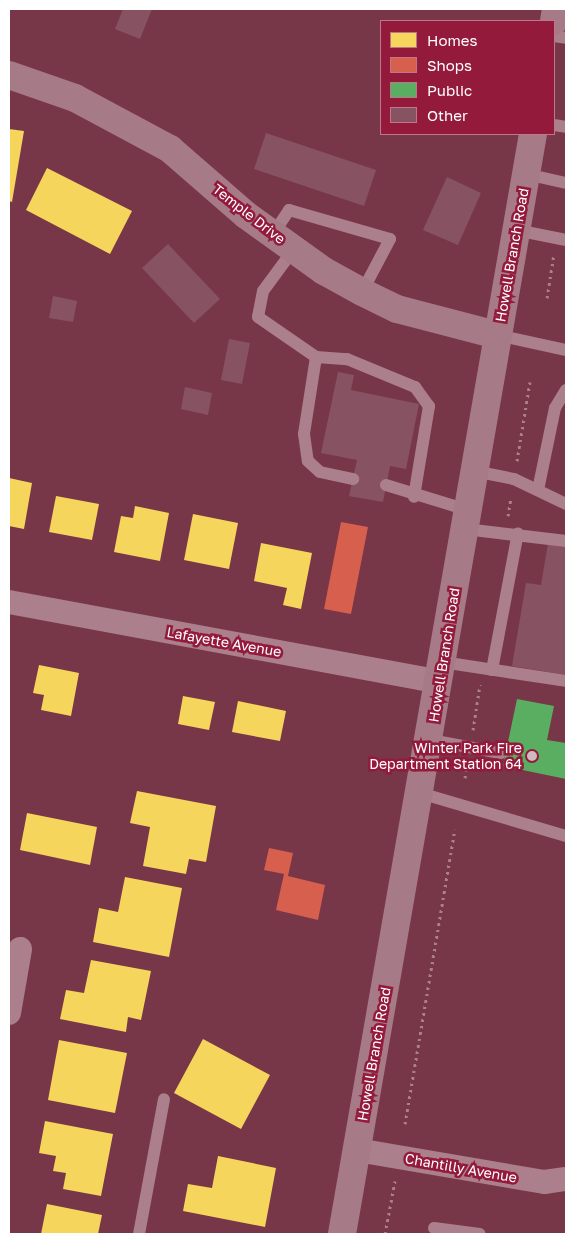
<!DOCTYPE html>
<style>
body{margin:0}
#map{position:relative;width:575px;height:1243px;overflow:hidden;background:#783649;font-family:"Golos Text",sans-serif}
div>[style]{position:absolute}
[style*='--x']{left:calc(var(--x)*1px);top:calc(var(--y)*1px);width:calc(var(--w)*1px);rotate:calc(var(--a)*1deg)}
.homes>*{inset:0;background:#f6d55c}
.shops>*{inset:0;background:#d6604d}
.public>*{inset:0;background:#5aae61}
.building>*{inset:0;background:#875362}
.path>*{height:3px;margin-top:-1.5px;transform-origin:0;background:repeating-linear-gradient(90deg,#ab7f8b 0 2.5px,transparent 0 6.5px)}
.lane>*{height:12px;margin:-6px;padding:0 6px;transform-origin:6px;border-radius:6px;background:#ab7f8b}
.street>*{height:24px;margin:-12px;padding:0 12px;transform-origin:12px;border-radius:12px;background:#ab7f8b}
.secondary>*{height:28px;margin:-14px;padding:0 14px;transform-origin:14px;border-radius:14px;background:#a77a87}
.dots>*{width:14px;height:14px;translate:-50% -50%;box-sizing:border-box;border:2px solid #941a3c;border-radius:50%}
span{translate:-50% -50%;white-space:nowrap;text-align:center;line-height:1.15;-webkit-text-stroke:5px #941a3c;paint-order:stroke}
.street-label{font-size:14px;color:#fff}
.poi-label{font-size:14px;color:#fff}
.right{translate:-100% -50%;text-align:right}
.frame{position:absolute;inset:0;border:10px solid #fff;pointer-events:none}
.legend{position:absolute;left:380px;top:20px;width:175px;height:115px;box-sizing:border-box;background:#941a3c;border:1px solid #bf768a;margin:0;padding:6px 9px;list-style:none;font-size:15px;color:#fff}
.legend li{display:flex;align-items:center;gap:10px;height:25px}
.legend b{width:25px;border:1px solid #bf768a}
</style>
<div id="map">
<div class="homes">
<div style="clip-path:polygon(9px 129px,24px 131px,12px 202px,9px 201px)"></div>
<div style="clip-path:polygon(47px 168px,132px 211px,110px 254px,26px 210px)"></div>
<div style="clip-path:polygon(9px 478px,32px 483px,24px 529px,9px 526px)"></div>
<div style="clip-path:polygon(56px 496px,99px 504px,92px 540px,49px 532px)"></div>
<div style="clip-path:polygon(135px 506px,169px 513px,160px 561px,114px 552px,121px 516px,133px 518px)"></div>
<div style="clip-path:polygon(193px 514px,238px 523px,229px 569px,184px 560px)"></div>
<div style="clip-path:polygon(261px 543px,312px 553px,301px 609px,283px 605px,287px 588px,254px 581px)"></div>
<div style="clip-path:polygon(39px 665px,79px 673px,71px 716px,41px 710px,44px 695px,33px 693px)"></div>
<div style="clip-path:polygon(183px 696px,215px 702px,209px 730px,178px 724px)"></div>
<div style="clip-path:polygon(238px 701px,286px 711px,280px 741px,232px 732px)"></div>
<div style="clip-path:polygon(137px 791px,216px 806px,206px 862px,189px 859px,186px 874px,143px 866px,150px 827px,130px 823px)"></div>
<div style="clip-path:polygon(27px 813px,97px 827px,90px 865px,20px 850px)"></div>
<div style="clip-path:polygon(125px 877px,182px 888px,169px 957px,93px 942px,99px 908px,118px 912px)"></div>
<div style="clip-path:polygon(91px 960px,151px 971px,141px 1020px,128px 1017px,126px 1032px,60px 1019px,66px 990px,84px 993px)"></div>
<div style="clip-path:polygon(203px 1039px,270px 1075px,241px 1129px,174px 1093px)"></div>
<div style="clip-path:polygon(59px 1040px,127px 1053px,115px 1113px,48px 1100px)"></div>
<div style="clip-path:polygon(45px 1121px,113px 1134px,101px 1196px,63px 1189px,66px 1173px,53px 1171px,56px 1156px,39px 1153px)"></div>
<div style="clip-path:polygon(218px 1156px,276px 1168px,265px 1227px,183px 1211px,188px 1184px,212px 1188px)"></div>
<div style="clip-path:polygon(47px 1204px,102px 1215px,98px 1234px,41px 1234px)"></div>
</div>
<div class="shops">
<div style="clip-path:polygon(341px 522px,368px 527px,351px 614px,324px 609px)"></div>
<div style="clip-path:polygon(269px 848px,293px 853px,288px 876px,325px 885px,318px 920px,276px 910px,284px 874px,264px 870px)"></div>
</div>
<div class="public">
<div style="clip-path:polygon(517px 699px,554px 706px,547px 740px,566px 743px,566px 779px,503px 766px)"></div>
</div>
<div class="building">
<div style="clip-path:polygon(123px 9px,152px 9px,140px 39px,115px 29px)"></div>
<div style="clip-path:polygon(266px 133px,376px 170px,364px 206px,254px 169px)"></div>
<div style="clip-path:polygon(447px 177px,481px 193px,458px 245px,423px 230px)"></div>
<div style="clip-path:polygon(168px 244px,220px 299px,194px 323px,142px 268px)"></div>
<div style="clip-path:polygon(53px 296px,77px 301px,73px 322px,49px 318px)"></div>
<div style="clip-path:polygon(229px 339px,250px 343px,242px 384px,221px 380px)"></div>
<div style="clip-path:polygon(338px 372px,354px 375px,351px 390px,419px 404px,406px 469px,390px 466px,383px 502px,349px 496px,357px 460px,321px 453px)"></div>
<div style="clip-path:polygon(185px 387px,212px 393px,208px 415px,181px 409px)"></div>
<div style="clip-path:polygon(548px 543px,566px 546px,566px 675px,512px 666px,526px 583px,541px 585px)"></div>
</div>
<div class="path">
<div style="--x:547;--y:298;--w:45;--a:-81"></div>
<div style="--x:517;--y:461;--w:80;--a:-80.7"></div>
<div style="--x:508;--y:516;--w:19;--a:-81"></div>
<div style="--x:473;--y:730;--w:46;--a:-81.2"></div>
<div style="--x:465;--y:778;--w:14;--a:-82"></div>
<div style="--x:405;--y:1124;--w:299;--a:-80.4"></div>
<div style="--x:385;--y:1234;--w:54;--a:-79.3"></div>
</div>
<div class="lane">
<div style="--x:554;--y:36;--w:12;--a:9"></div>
<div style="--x:554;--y:125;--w:12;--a:9"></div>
<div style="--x:526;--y:174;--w:41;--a:12.7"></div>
<div style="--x:516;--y:230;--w:51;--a:11.3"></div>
<div style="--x:273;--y:234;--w:29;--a:-56"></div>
<div style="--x:289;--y:210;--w:105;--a:16"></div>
<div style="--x:390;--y:239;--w:60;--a:117.8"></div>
<div style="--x:294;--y:249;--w:52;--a:126.4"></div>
<div style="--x:263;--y:291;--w:26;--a:101"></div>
<div style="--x:258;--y:317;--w:70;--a:34.6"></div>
<div style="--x:316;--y:357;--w:78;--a:98.9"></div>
<div style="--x:304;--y:434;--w:27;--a:82"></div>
<div style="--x:308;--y:461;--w:16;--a:43"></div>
<div style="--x:320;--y:472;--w:34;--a:12"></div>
<div style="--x:497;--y:335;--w:71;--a:12.3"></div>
<div style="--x:316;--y:357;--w:31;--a:4"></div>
<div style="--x:347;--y:359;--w:74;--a:22.4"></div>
<div style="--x:415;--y:387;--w:24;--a:54"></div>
<div style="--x:429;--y:406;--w:92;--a:99.4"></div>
<div style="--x:474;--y:471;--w:41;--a:11.3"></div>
<div style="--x:514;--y:479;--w:58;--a:25.7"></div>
<div style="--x:386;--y:485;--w:86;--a:17"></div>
<div style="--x:538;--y:490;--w:84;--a:-78.3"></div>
<div style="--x:555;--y:408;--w:21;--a:-59"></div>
<div style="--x:465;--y:529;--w:102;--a:6.8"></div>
<div style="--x:442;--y:662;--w:125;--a:8.7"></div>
<div style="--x:492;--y:670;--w:139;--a:-79.3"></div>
<div style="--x:430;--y:740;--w:72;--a:10.4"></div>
<div style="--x:420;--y:793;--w:152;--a:16.4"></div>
<div style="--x:434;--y:1228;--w:46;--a:7.4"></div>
<div style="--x:139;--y:1234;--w:137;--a:-79.5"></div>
</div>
<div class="street">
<div style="--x:9;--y:602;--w:437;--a:10.5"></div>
<div style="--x:9;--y:1013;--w:65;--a:-80.2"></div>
<div style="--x:357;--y:1150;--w:190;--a:9.7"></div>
<div style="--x:544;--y:1182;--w:22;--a:-8"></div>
</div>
<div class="secondary">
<div style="--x:554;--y:21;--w:12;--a:-81"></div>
<div style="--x:9;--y:75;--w:70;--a:19.2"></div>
<div style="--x:75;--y:98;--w:108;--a:28.2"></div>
<div style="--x:170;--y:149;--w:101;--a:41"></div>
<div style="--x:246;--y:215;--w:96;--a:35.7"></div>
<div style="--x:324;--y:271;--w:43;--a:28.9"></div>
<div style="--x:362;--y:292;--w:39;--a:26"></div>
<div style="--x:397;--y:309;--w:103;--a:14.6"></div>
<div style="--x:342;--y:1234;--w:1116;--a:-80.15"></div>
</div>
<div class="dots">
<div style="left:532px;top:756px;background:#d0b9bf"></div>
</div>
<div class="street-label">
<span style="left:249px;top:214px;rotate:38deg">Temple Drive</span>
<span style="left:512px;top:255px;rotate:-80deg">Howell Branch Road</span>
<span style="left:224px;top:642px;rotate:10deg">Lafayette Avenue</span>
<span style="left:444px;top:655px;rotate:-81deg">Howell Branch Road</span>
<span style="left:374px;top:1054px;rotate:-80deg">Howell Branch Road</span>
<span style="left:461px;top:1168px;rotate:10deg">Chantilly Avenue</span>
</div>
<div class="poi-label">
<span class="right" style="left:522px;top:756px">Winter Park Fire<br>Department Station 64</span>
</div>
<div class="frame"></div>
<ul class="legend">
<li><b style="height:14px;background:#f6d55c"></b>Homes</li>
<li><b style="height:14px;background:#d6604d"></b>Shops</li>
<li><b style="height:14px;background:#5aae61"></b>Public</li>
<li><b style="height:14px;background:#875362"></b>Other</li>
</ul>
</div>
